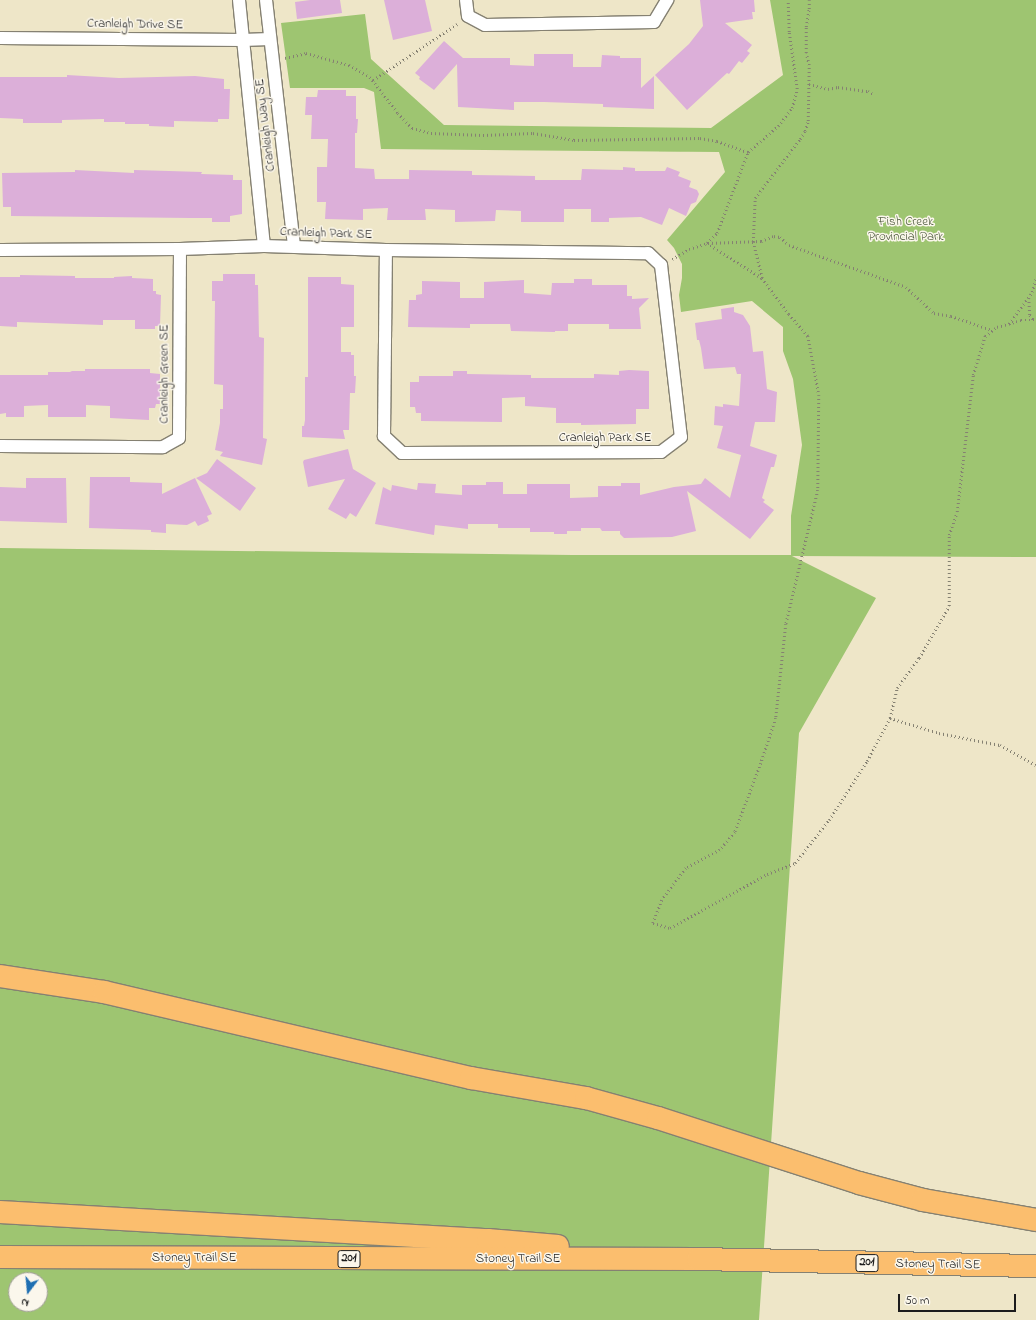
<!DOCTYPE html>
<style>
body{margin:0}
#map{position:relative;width:1036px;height:1320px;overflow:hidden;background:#eee6c8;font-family:"Indie Flower",sans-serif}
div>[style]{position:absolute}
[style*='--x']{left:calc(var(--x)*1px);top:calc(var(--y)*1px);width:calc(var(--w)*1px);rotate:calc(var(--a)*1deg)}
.green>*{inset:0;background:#9ec571}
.building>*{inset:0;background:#dcafd9}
.path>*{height:2.5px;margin-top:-1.25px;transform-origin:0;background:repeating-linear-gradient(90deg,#858172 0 1px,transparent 0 4px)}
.roads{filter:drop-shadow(1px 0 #858172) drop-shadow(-1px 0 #858172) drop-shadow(0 1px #858172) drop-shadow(0 -1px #858172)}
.street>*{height:12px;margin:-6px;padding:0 6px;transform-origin:6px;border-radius:6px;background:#fff}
.highway>*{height:22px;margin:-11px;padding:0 11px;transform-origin:11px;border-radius:11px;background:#fbbe6e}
span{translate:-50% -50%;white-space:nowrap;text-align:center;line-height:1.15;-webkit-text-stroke:3px #fbf7ec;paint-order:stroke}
.shield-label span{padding:1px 3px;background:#fbf7ec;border:1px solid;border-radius:3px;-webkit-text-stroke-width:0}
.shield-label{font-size:12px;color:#1c1c1c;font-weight:700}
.street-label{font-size:13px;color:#1c1c1c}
.park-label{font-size:13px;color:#4a573a}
.north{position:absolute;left:8px;top:1272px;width:40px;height:40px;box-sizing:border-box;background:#fbf7ec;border:1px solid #a29f99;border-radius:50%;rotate:196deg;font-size:11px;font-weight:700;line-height:16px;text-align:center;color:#1c1c1c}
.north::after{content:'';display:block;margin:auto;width:14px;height:18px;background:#1f6fb2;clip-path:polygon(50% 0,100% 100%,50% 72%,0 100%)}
.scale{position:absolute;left:898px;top:1294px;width:118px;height:18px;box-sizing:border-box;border:2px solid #1c1c1c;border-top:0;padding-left:5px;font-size:12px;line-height:14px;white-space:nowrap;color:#1c1c1c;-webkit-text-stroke:3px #fbf7ec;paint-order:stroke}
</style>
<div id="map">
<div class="green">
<div style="clip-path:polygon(evenodd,770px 0,1036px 0,1036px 557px,792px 556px,876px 598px,799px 733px,759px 1320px,0 1320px,0 548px,572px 555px,791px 555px,791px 516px,802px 445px,793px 379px,783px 351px,783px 327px,752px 301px,681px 312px,679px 295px,682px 278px,682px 264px,674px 248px,667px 240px,725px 172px,719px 152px,381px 149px,374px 92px,364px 88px,290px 88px,281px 23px,365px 14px,371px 59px,444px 125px,711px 128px,783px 75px,770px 0,16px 1280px,40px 1280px,40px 1304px,16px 1304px,16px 1280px)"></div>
</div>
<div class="building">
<div style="clip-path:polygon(310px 0,340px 0,342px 13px,297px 19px,295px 2px)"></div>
<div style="clip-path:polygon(384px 0,425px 0,432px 31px,393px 40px)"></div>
<div style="clip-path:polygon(700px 0,754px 0,755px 12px,752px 12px,753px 19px,725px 23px,752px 45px,747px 51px,750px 53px,742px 63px,739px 61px,729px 74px,727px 73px,687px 110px,655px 75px,689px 44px,703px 26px)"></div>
<div style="clip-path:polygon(444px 41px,463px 58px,510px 58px,510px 65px,534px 66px,534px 54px,573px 54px,573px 67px,601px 67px,602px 55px,620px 56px,620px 58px,641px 58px,641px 88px,654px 76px,654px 109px,603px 107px,603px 104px,544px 102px,514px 102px,514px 110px,458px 107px,457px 64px,434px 90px,419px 79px,420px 77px,415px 73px)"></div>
<div style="clip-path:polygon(67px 75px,119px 78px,195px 76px,224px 79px,224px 89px,230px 89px,229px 119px,218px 119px,218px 122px,174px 121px,174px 127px,149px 126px,149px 124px,125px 124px,125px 122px,104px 122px,104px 119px,62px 120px,62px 123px,23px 123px,23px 119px,0 118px,0 77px,67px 77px)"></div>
<div style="clip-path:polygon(318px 90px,346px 90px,346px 96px,356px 96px,356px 119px,358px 119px,357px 133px,355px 133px,355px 168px,374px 169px,375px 179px,409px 179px,409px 170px,472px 171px,472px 175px,535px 176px,535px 180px,581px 180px,582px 169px,623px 170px,623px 167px,635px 168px,635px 171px,665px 171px,667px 167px,680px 172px,678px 176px,691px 181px,689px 187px,697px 190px,699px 194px,696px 202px,691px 204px,686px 216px,669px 208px,662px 225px,641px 217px,609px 218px,609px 222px,591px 222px,591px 209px,564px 209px,564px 222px,521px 222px,521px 211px,496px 210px,495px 221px,455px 222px,455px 210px,425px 209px,426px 220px,387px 220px,388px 208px,363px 209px,363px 220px,325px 219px,326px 202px,317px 202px,317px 167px,327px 167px,328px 139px,311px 139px,312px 115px,305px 115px,306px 97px,317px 97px)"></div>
<div style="clip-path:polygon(75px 170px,134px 173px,134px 170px,169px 171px,202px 172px,201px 174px,233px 175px,233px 180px,242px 180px,242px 214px,230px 216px,230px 222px,212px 222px,212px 218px,191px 218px,11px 216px,11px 207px,3px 207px,2px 173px,75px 172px)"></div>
<div style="clip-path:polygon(223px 274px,255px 274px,255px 285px,258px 285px,259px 337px,264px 338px,263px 438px,267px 439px,262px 465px,220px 456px,223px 452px,215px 450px,220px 423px,220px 409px,223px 409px,223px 385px,214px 384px,215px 301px,212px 301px,212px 281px,223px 281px)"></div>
<div style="clip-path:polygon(20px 275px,75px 276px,75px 278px,114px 278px,114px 277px,132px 276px,132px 278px,153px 279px,153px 291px,156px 291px,156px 294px,161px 295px,160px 326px,155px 326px,155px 329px,135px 329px,135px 320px,103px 320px,103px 325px,17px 322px,17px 327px,0 326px,0 277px,20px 277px)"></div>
<div style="clip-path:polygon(308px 277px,341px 277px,341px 284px,354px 285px,354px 327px,341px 327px,341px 352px,351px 352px,351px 355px,354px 355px,354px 376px,356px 376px,355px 393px,350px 393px,349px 430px,343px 430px,345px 439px,302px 437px,302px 426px,304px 426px,305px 420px,305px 377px,308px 377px)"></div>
<div style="clip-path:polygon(574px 279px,592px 279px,592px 285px,627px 285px,627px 296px,632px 296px,632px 299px,649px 298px,639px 308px,641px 329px,609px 329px,609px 324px,568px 324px,568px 331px,555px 331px,555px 332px,511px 331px,510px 324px,470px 324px,470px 328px,408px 327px,409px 300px,416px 300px,416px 295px,422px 294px,422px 281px,460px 282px,460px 298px,484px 298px,484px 282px,524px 280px,524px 293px,551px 295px,552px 283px,574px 283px)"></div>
<div style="clip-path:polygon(734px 307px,734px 312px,743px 315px,750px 326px,753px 352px,763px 351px,767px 389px,777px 392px,775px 422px,755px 422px,750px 446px,777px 455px,774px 467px,771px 467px,762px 498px,765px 500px,763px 502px,774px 510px,750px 539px,687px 491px,696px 531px,672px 537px,624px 538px,620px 534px,620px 531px,602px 531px,600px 528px,581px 528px,581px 531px,567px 531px,567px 534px,554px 534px,554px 532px,530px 532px,530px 528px,498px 528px,498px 524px,468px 524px,468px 529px,435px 525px,434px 535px,375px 524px,383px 487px,391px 491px,392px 485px,417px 490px,418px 483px,436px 484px,435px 493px,462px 495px,462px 485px,486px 485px,486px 482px,503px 482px,503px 494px,527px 494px,527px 484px,570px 484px,570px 498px,598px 497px,598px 486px,621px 486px,621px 483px,640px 483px,640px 495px,674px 487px,701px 484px,705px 478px,730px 498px,741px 455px,717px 448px,723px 426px,714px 425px,715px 406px,723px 407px,723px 404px,739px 406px,741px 374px,737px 374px,735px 367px,704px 369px,701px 348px,699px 340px,697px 340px,695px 323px,722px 319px,721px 309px)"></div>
<div style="clip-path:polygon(85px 369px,150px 369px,150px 373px,160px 374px,160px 404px,156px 404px,155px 408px,149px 408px,149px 420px,110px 418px,110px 406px,86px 405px,86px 417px,48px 417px,48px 405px,24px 406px,24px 417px,6px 417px,6px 413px,0 414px,0 375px,48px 375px,48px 372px,70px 372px,72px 371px,85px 371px)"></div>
<div style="clip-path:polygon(629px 370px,649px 371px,649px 409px,636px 409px,636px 424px,581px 425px,581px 423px,556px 423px,556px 408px,525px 406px,525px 397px,502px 398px,502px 422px,421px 421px,421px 413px,416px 413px,415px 407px,410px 407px,410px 382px,419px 382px,419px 376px,453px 376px,453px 371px,467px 371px,467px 374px,531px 375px,531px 378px,594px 378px,594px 374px,619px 375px,619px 371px)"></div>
<div style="clip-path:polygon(348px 449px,353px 469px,376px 483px,356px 517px,350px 513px,346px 519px,328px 509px,345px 479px,308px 487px,303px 462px,304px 460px)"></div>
<div style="clip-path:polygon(217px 459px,256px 488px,240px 511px,196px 478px,207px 473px)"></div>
<div style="clip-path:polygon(90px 477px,130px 477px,130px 482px,162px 483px,162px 494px,195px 478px,212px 514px,207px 516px,209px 521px,198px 526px,195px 521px,187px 525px,166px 524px,166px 533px,151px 532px,151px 530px,89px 528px)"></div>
<div style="clip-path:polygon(26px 478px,66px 478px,67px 523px,0 521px,0 487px,26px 488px)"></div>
</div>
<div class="path">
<div style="--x:285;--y:58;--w:22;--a:-13"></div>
<div style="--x:306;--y:53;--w:45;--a:15.6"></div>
<div style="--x:349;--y:65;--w:24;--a:30"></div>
<div style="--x:370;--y:77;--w:46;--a:52.1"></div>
<div style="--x:398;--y:113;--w:21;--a:47"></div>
<div style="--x:412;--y:128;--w:20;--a:15"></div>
<div style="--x:431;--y:133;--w:52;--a:2.2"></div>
<div style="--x:483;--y:135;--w:50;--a:-2.3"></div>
<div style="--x:533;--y:133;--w:42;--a:9.7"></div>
<div style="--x:574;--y:140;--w:126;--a:-0.9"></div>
<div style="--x:700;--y:138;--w:17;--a:10"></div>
<div style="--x:717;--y:141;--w:33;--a:20"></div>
<div style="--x:373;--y:80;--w:101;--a:-33.7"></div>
<div style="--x:809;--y:84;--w:20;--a:15"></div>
<div style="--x:828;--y:89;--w:10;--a:-11"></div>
<div style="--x:838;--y:87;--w:30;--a:8"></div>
<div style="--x:868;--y:91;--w:6;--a:31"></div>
<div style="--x:707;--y:243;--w:65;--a:32.5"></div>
<div style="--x:762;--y:278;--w:45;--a:53.1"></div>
<div style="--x:789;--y:314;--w:29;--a:49"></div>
<div style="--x:808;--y:336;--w:60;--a:79.4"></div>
<div style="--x:819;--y:395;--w:95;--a:90.6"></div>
<div style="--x:818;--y:490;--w:138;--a:103.4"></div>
<div style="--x:786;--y:624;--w:95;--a:96.1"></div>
<div style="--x:776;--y:718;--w:47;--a:108.4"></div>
<div style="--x:761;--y:763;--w:74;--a:110.6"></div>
<div style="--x:735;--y:832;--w:23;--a:130"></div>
<div style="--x:720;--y:850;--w:38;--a:152"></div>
<div style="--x:686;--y:868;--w:40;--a:127"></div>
<div style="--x:662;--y:900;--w:25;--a:111"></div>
<div style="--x:653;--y:923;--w:18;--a:16"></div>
<div style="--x:670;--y:928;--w:111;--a:-29.1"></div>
<div style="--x:767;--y:874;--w:30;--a:-21"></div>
<div style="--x:795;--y:863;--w:55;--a:-51.7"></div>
<div style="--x:829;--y:820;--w:70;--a:-57.2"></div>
<div style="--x:867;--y:761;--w:49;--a:-61.9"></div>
<div style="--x:890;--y:718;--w:31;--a:-77"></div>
<div style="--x:897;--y:688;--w:37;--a:-54"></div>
<div style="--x:919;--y:658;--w:60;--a:-60"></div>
<div style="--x:949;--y:606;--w:71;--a:-90"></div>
<div style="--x:949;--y:535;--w:24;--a:-71"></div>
<div style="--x:957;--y:512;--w:138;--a:-83.3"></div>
<div style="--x:973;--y:375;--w:41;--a:-72.9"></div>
<div style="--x:985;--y:336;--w:15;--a:-37"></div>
<div style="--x:997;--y:327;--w:25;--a:-16"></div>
<div style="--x:1021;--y:320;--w:15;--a:0"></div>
<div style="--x:708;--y:243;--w:53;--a:-2.2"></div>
<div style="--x:761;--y:241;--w:14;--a:-21"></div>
<div style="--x:774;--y:236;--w:6;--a:9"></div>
<div style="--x:780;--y:237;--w:12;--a:42"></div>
<div style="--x:789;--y:245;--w:124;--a:19.7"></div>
<div style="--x:906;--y:287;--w:38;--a:43"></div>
<div style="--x:934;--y:313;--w:17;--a:10"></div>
<div style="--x:951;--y:316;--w:43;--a:18.9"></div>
<div style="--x:672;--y:259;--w:20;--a:-30"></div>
<div style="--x:689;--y:249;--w:19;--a:-18"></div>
<div style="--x:707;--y:243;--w:14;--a:-45"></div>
<div style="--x:717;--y:233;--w:87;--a:-69.1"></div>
<div style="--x:748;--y:152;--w:40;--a:-41"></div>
<div style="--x:778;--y:126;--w:23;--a:-52"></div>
<div style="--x:792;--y:108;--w:20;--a:-75"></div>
<div style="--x:797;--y:89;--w:58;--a:-98"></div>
<div style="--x:789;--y:32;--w:32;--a:-92"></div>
<div style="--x:762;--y:278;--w:37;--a:-104"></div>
<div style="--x:753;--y:242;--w:44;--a:-87.4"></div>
<div style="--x:755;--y:198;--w:74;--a:-52.7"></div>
<div style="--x:800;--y:139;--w:9;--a:-58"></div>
<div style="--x:805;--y:131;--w:10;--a:-73"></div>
<div style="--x:808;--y:121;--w:56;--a:-89"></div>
<div style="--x:809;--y:65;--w:12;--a:-104"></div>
<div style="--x:806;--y:53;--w:26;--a:-90"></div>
<div style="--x:806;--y:27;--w:18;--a:-81"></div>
<div style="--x:809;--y:9;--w:9;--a:-90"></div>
<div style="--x:1029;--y:298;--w:17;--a:87"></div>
<div style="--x:1030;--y:315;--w:6;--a:51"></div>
<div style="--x:1009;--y:324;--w:39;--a:-54"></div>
<div style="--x:1032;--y:292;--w:15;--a:-74"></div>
<div style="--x:890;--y:718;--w:51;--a:17"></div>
<div style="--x:939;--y:733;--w:62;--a:11.1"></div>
<div style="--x:1000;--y:745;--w:41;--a:29.1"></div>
</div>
<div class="roads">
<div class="street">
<div style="--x:239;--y:0;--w:247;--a:84.2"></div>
<div style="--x:266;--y:0;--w:248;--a:83.5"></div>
<div style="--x:466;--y:0;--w:16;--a:83"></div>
<div style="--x:468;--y:16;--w:19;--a:28"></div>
<div style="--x:485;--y:25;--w:169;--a:-1"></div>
<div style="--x:654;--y:22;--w:26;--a:-59"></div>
<div style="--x:0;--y:38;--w:243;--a:0.5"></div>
<div style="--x:243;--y:40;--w:27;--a:-2"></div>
<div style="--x:0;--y:250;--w:180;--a:-0.3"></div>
<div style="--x:180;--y:249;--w:84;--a:-2"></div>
<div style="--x:264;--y:246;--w:122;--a:1.9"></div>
<div style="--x:386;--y:250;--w:262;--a:0.7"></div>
<div style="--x:648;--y:253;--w:18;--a:43"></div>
<div style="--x:661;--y:265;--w:173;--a:83.4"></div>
<div style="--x:681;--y:437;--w:25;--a:143"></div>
<div style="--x:661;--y:452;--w:259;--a:179.8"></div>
<div style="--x:402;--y:453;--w:25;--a:-137"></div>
<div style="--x:384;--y:436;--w:186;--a:-89.4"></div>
<div style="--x:0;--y:446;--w:163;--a:0.4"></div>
<div style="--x:163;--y:447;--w:18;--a:-29"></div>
<div style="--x:179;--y:438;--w:189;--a:-89.7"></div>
</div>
<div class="highway">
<div style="--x:0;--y:976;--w:105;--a:8.7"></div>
<div style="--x:104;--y:992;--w:377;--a:13.2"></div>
<div style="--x:471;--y:1078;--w:117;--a:9.9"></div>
<div style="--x:586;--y:1098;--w:75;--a:15.5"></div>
<div style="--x:658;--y:1118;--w:211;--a:17.9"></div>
<div style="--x:859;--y:1183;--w:66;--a:14.9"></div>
<div style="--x:923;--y:1200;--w:115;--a:10"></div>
<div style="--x:0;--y:1212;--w:489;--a:3.3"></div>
<div style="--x:488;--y:1240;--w:70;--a:4.9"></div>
<div style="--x:0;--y:1257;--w:698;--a:0.16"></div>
<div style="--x:698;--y:1259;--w:338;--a:1.2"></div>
</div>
</div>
<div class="shield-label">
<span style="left:349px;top:1259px">201</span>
<span style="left:867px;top:1263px">201</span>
</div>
<div class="street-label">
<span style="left:135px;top:25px;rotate:1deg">Cranleigh Drive SE</span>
<span style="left:266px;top:125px;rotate:-97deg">Cranleigh Way SE</span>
<span style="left:326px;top:234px;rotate:2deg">Cranleigh Park SE</span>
<span style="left:165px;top:374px;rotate:-90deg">Cranleigh Green SE</span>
<span style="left:605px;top:438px">Cranleigh Park SE</span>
<span style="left:194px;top:1258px">Stoney Trail SE</span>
<span style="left:518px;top:1259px">Stoney Trail SE</span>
<span style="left:938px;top:1265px;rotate:1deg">Stoney Trail SE</span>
</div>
<div class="park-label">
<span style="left:906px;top:230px">Fish Creek<br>Provincial Park</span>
</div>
<div class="north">N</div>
<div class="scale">50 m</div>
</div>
